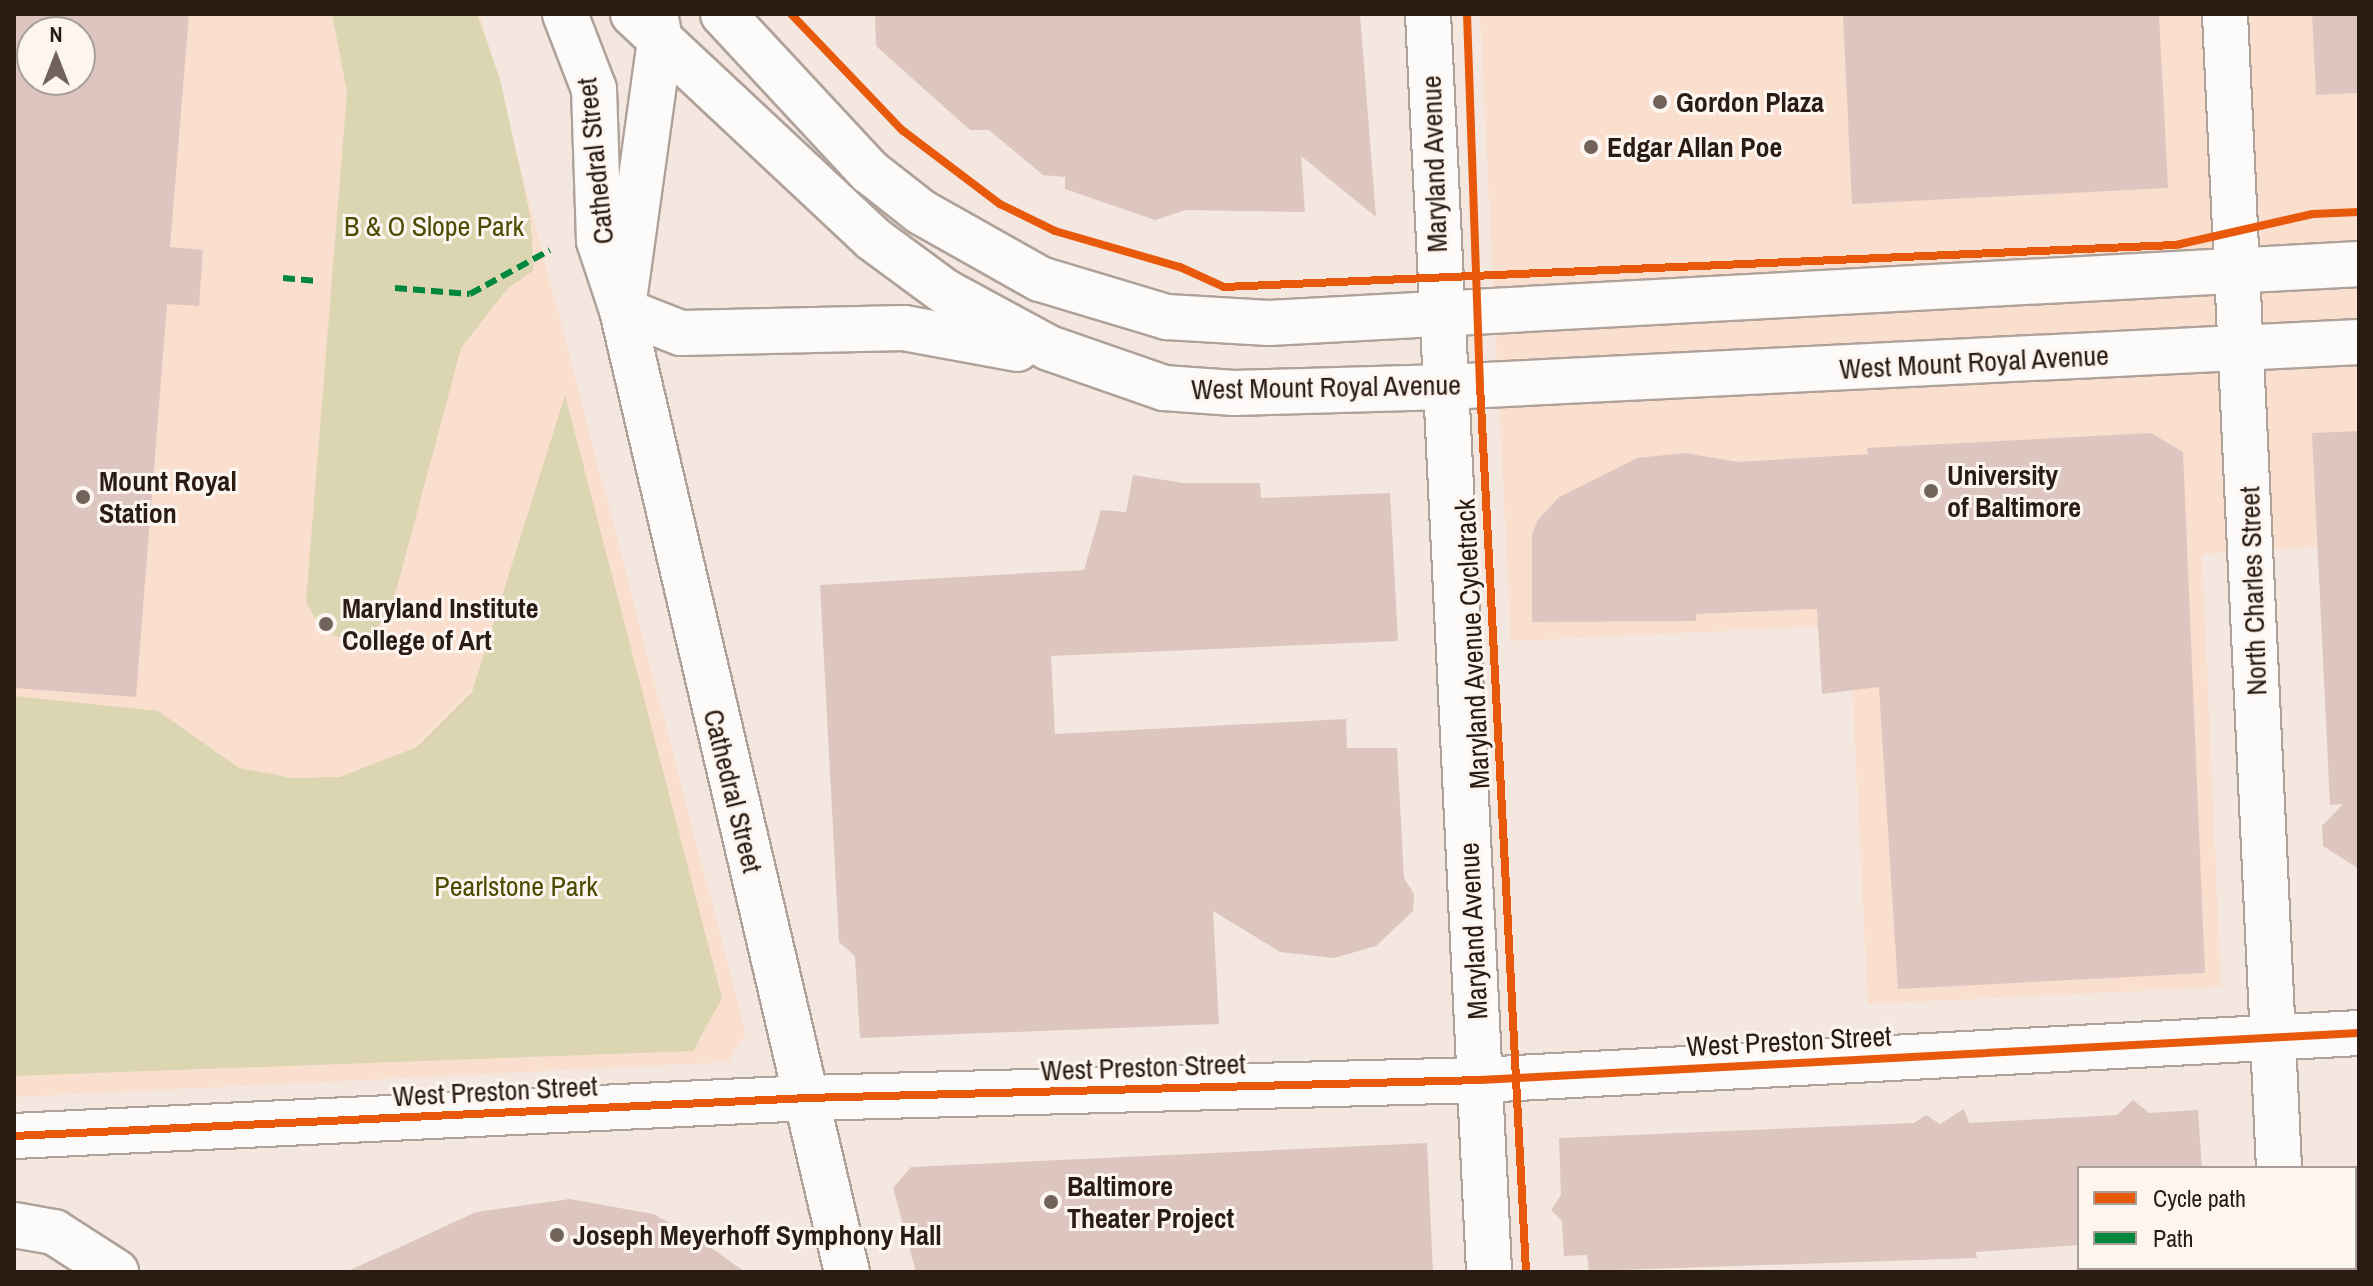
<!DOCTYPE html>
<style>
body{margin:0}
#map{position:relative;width:2373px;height:1286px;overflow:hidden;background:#f4e7df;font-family:"Archivo Narrow",sans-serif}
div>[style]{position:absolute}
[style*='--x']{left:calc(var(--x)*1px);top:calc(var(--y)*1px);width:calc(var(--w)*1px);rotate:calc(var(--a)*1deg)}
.built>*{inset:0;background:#fadece}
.green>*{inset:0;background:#dbd6b1}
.building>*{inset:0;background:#dec6c0}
.roads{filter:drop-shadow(2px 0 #afa29a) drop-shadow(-2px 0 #afa29a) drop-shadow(0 2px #afa29a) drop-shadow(0 -2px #afa29a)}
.secondary>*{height:44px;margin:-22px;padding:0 22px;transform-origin:22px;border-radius:22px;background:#fdfbfa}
.quiet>*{height:6px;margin-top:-3px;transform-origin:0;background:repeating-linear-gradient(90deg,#00873e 0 12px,transparent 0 18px)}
.cycleway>*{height:8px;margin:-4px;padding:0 4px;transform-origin:4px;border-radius:4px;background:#e8590c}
.dots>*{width:22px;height:22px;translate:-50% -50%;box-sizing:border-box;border:4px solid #fdf5f0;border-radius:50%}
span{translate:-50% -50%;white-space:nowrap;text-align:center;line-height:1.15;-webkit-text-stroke:6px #fdf5f0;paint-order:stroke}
.poi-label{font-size:28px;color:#2a1b13;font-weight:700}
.left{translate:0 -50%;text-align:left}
.street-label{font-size:28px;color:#2a1b13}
.park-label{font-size:28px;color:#4c4b02}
.frame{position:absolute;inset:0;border:16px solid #2a1b13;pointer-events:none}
.legend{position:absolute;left:2077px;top:1166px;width:280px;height:104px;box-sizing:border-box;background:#fdf5f0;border:2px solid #a99e98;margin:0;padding:10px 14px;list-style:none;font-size:24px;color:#2a1b13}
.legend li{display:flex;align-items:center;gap:16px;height:40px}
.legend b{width:40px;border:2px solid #a99e98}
.north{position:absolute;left:16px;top:16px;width:80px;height:80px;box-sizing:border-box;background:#fdf5f0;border:2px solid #a99e98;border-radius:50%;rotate:0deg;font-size:22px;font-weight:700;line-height:32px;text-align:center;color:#2a1b13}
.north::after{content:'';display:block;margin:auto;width:28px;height:36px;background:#71625a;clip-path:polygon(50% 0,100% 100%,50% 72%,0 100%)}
</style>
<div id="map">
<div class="built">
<div style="clip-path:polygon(evenodd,14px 14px,477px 14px,482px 20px,746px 1034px,728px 1062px,14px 1097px,14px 14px,32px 32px,80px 32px,80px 80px,32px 80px,32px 32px)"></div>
<div style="clip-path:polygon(1480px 14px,2359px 14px,2359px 544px,2202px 554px,2221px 987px,1868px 1004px,1849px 625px,1511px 641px)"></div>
</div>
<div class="green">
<div style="clip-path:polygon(332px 14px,477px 14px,500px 79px,530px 215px,534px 270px,507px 289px,461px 348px,389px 617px,364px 638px,351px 640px,324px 633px,306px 602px,347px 92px)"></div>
<div style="clip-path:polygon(565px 395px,722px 998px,693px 1051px,14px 1076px,14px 696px,158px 711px,239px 768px,292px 778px,340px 777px,417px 747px,472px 692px)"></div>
</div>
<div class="building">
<div style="clip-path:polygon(evenodd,14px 14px,189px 14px,170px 247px,203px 250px,199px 306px,167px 304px,136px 697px,14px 688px,14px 14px,32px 32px,80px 32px,80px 80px,32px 80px,32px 32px)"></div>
<div style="clip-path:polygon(875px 14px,1360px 14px,1376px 217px,1301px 156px,1305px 212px,1186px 210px,1155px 220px,1065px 189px,1065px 177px,1043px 175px,989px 130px,970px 130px,876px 46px)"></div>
<div style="clip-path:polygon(1843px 14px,2159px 14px,2168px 188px,1852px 204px)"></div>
<div style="clip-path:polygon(2312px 14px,2359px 14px,2359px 93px,2316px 95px)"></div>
<div style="clip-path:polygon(2359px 431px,2359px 869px,2323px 846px,2322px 826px,2343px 804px,2330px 805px,2312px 433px)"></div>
<div style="clip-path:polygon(2151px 433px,2183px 452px,2205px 973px,1898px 989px,1879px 687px,1822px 694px,1817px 609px,1696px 614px,1696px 621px,1532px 622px,1532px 534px,1538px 520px,1559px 497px,1637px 458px,1685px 453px,1738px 462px,1868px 454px,1867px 448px)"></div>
<div style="clip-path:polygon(1133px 475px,1183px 483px,1260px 483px,1261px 498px,1390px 493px,1398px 641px,1051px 656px,1055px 734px,1346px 719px,1347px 748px,1397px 748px,1404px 878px,1414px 894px,1413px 911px,1376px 946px,1334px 958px,1280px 952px,1213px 911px,1219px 1024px,860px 1038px,855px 956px,839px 942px,820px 585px,1084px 570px,1101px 510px,1126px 512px)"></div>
<div style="clip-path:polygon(2133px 1100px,2149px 1113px,2198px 1110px,2202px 1168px,2079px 1168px,2079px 1245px,1976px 1252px,1977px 1258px,1589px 1271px,1587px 1255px,1564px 1256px,1562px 1221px,1551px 1210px,1561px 1195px,1559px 1138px,1914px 1123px,1926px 1115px,1940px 1124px,1964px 1109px,1969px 1123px,2117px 1115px)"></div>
<div style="clip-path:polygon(1427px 1143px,1433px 1272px,916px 1272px,893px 1188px,911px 1167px)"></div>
<div style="clip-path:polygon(570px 1199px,653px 1214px,696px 1237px,745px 1272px,346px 1272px,476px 1212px)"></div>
</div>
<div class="roads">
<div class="secondary">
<div style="--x:565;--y:14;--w:80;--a:68.9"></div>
<div style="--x:594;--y:89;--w:152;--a:88.1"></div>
<div style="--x:599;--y:241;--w:73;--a:71.6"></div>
<div style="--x:622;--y:310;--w:988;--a:76.84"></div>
<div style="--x:633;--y:14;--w:328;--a:43.1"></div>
<div style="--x:872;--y:238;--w:89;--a:36.4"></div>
<div style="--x:944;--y:291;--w:119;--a:28.5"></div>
<div style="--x:1049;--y:348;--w:122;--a:19.2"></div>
<div style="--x:1164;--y:388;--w:70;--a:4.1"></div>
<div style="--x:1234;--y:393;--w:211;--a:-1.6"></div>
<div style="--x:1445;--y:387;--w:915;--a:-2.82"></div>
<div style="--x:723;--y:14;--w:216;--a:47.1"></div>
<div style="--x:870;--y:172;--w:65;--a:38.1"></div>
<div style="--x:921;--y:212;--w:137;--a:29.4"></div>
<div style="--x:1040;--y:279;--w:133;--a:16.7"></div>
<div style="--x:1167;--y:317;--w:102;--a:3.4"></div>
<div style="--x:1269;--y:323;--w:1092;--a:-3.1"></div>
<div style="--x:1428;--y:14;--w:1259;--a:87.22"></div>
<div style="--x:2225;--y:14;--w:1155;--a:87.32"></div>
<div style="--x:624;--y:300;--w:263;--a:-82.1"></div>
<div style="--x:660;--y:39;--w:20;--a:-101"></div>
<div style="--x:622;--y:310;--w:63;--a:21.3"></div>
<div style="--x:681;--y:333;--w:223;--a:-1.3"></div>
<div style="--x:904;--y:328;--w:115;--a:10.5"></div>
<div style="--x:14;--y:1136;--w:794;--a:-2.74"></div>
<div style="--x:807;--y:1098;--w:673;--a:-1.53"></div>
<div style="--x:1480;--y:1080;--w:880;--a:-3.06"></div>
<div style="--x:14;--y:1225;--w:41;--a:9.9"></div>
<div style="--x:54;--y:1232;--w:74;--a:32.8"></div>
<div style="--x:2285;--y:1268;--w:4;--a:90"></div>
</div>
</div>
<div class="quiet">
<div style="--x:283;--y:278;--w:34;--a:5"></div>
<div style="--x:395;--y:288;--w:75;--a:4.6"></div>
<div style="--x:470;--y:294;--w:91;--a:-28.8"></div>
</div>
<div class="cycleway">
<div style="--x:791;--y:14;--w:161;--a:46.3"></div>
<div style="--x:902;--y:130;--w:123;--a:37.1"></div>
<div style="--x:1000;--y:204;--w:61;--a:26.1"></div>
<div style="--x:1055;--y:231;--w:130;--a:16.1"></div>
<div style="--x:1180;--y:267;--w:48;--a:24.4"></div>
<div style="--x:1224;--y:287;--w:953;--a:-2.53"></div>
<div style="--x:2176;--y:245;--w:140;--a:-12.8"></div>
<div style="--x:2313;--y:214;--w:46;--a:-2.5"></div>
<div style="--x:1467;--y:14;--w:371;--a:88"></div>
<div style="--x:1480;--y:385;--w:888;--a:87.03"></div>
<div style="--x:14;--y:1136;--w:794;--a:-2.74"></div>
<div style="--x:807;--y:1098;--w:673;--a:-1.53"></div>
<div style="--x:1480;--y:1080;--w:880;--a:-3.06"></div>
</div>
<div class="dots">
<div style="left:1660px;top:102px;background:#71625a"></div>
<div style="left:1591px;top:147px;background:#71625a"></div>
<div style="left:1931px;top:491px;background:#71625a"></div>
<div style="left:83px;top:497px;background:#71625a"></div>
<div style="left:326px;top:624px;background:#71625a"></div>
<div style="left:1051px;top:1202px;background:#71625a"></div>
<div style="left:557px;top:1235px;background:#71625a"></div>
</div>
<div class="poi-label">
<span class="left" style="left:1676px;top:102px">Gordon Plaza</span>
<span class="left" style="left:1607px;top:147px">Edgar Allan Poe</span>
<span class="left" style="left:1947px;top:491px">University<br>of Baltimore</span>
<span class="left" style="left:99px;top:497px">Mount Royal<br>Station</span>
<span class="left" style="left:342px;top:624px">Maryland Institute<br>College of Art</span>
<span class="left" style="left:1067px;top:1202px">Baltimore<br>Theater Project</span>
<span class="left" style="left:573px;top:1235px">Joseph Meyerhoff Symphony Hall</span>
</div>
<div class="street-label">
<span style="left:595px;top:161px;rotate:-96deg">Cathedral Street</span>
<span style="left:1434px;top:164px;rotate:-92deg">Maryland Avenue</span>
<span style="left:1974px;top:362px;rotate:-3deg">West Mount Royal Avenue</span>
<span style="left:1326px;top:387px;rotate:-1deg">West Mount Royal Avenue</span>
<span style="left:2253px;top:591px;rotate:-92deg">North Charles Street</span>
<span style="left:1472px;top:644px;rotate:-93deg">Maryland Avenue Cycletrack</span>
<span style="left:733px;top:791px;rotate:76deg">Cathedral Street</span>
<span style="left:1473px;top:931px;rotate:-93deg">Maryland Avenue</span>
<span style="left:1789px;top:1041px;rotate:-3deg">West Preston Street</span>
<span style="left:1143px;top:1067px;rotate:-2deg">West Preston Street</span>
<span style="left:495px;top:1091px;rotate:-3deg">West Preston Street</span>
</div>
<div class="park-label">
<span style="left:434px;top:226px">B &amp; O Slope Park</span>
<span style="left:516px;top:886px">Pearlstone Park</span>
</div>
<div class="frame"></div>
<ul class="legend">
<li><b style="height:10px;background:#e8590c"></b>Cycle path</li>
<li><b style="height:10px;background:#00873e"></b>Path</li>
</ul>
<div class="north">N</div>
</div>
